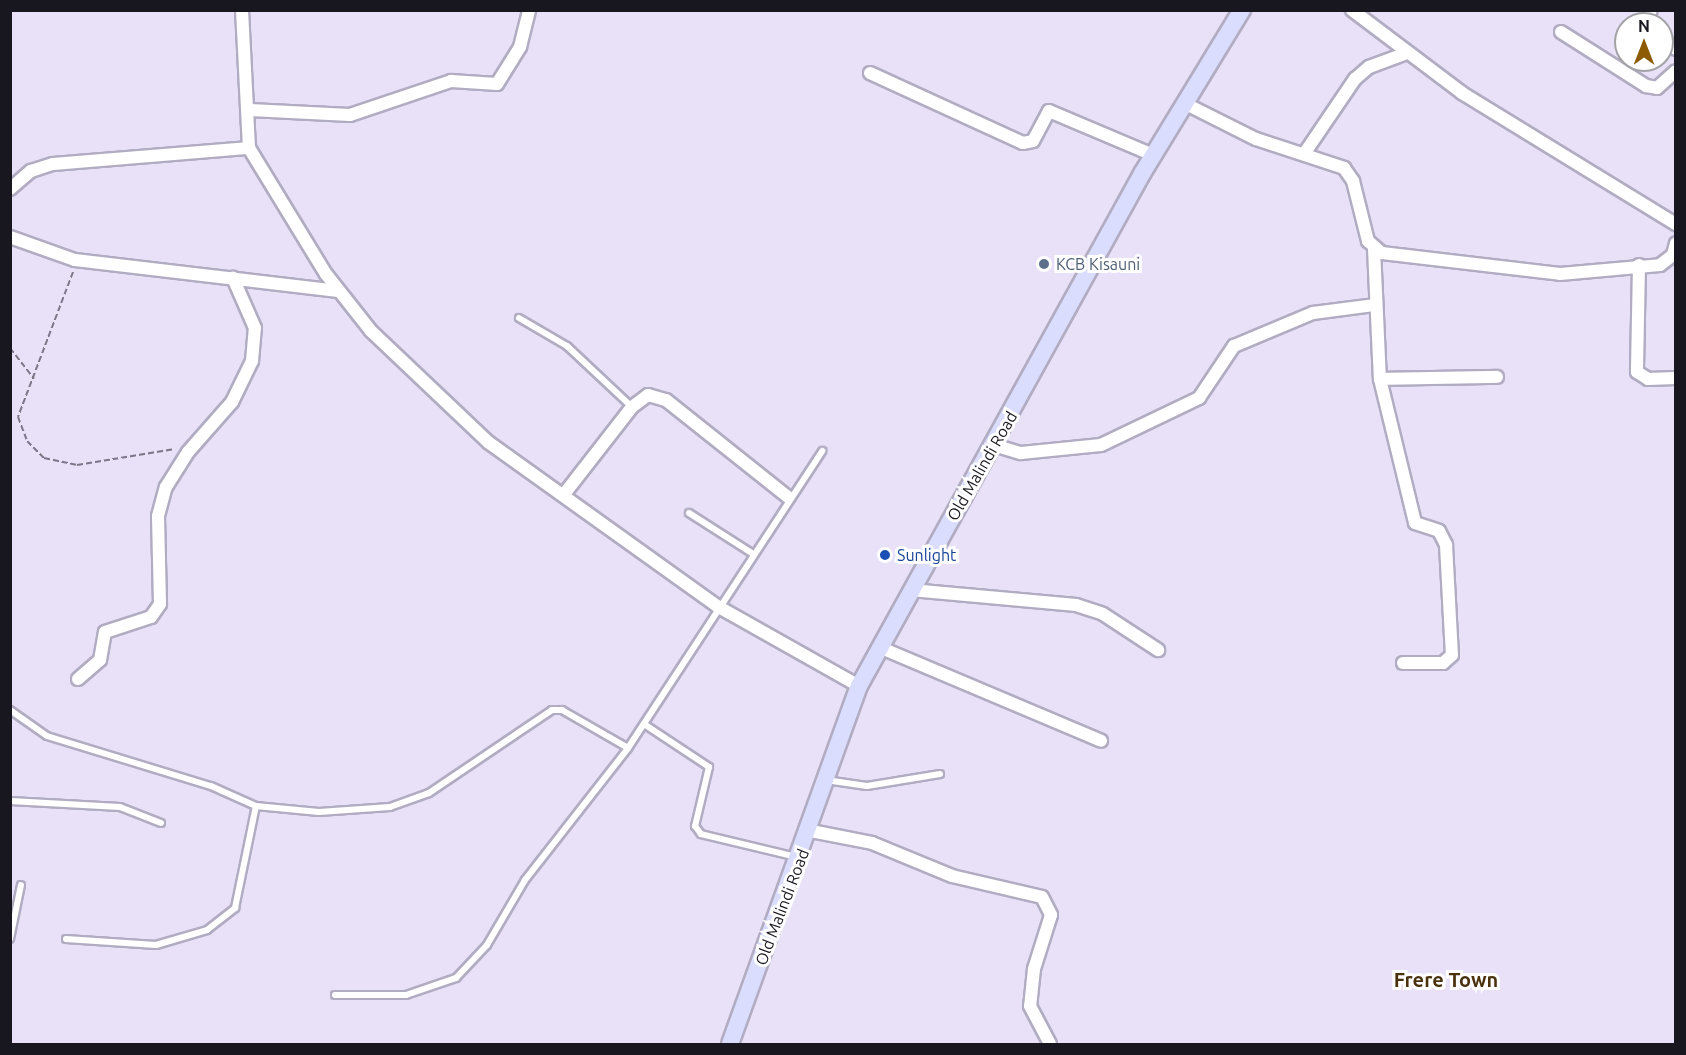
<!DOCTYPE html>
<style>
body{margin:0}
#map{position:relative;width:1686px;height:1055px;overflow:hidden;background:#e8e1f8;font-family:Ubuntu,sans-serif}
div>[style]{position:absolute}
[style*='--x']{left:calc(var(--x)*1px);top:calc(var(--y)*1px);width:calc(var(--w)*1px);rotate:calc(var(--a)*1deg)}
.path>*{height:2px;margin-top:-1px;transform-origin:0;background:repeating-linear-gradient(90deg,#7b7786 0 6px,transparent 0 9px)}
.roads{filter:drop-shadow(2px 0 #b2acc2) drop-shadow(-2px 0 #b2acc2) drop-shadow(0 2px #b2acc2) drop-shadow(0 -2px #b2acc2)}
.lane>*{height:6px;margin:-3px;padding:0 3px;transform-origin:3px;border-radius:3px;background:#fff}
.street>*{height:12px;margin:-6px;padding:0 6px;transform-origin:6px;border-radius:6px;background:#fff}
.secondary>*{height:16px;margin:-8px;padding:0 8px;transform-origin:8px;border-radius:8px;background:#daddfe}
.dots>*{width:16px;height:16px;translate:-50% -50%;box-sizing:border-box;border:3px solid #fff;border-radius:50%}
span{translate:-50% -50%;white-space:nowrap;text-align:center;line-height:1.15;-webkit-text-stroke:6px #fff;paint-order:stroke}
.service-label{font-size:16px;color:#4e5e75}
.left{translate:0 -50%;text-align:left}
.street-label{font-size:16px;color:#18161e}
.transit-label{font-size:16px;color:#164399}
.quarter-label{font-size:20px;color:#4a320f;font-weight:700}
.frame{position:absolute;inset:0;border:12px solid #18161e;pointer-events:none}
.north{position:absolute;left:1614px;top:12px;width:60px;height:60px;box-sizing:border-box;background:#fff;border:2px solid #a3a2a5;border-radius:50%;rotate:0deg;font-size:16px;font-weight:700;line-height:24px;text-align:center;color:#18161e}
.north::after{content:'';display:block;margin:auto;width:21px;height:27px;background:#8c5b04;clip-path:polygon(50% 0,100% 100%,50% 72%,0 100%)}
</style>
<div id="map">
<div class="path">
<div style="--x:73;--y:272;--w:155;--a:110.8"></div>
<div style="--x:18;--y:417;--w:26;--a:69"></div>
<div style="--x:27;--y:441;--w:24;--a:45"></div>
<div style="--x:44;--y:458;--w:34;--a:12"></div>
<div style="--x:77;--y:465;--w:99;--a:-9.3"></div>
<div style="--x:10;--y:348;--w:39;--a:52"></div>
</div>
<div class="roads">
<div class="lane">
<div style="--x:519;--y:318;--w:56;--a:30.3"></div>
<div style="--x:567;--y:346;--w:89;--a:43.2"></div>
<div style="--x:689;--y:513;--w:76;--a:32.6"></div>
<div style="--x:10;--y:710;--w:45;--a:35.1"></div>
<div style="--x:47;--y:736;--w:171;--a:17"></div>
<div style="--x:211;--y:786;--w:49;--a:24"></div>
<div style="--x:256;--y:806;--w:63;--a:5.4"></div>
<div style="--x:319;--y:812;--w:71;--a:-4"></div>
<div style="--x:390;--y:807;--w:41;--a:-19.7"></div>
<div style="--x:429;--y:793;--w:148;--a:-34"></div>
<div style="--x:552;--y:710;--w:10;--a:0"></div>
<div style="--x:562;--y:710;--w:76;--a:29.9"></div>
<div style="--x:644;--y:724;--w:78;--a:33.5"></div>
<div style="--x:709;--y:767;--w:61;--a:103.3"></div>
<div style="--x:695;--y:826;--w:10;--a:53"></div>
<div style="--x:701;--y:834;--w:99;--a:13.5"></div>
<div style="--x:826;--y:780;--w:41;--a:8.3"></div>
<div style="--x:867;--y:786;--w:74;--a:-9.3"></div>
<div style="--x:10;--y:801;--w:110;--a:3.1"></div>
<div style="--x:120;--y:807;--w:44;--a:21.3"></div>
<div style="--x:10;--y:939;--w:55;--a:-78.5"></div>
<div style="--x:66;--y:939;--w:90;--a:3.8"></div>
<div style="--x:156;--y:945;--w:53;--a:-16.4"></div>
<div style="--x:207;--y:930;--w:36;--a:-38"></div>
<div style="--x:235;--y:908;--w:104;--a:-78.4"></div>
<div style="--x:335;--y:995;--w:71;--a:0"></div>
<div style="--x:406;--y:995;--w:53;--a:-18.8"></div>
<div style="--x:456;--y:978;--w:45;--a:-46.8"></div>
<div style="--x:487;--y:945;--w:75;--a:-59.7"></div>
<div style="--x:525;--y:880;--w:167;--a:-52"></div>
<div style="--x:628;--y:748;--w:355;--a:-56.8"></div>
</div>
<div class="street">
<div style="--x:242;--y:10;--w:138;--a:87.1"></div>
<div style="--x:249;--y:148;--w:148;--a:58.6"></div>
<div style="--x:326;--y:274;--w:73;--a:51.7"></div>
<div style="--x:371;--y:331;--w:161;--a:43.5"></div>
<div style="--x:488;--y:442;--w:282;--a:35.6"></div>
<div style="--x:717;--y:606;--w:163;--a:29.4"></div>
<div style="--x:1352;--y:10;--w:138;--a:37"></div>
<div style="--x:1462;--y:93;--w:251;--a:31.5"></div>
<div style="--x:1645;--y:24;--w:15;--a:-67"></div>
<div style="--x:1561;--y:32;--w:101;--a:32.4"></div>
<div style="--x:1646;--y:86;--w:11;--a:10"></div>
<div style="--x:1657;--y:88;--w:25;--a:-42"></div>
<div style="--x:1662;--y:39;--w:17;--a:36"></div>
<div style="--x:870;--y:73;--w:168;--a:24.6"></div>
<div style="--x:1023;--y:143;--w:10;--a:-11"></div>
<div style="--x:1033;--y:141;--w:34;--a:-62"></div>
<div style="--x:1049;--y:111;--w:113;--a:22.9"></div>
<div style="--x:1184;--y:103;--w:80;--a:26.6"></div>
<div style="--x:1256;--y:139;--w:93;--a:18.2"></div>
<div style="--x:1344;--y:168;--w:16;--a:55"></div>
<div style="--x:1353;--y:181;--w:62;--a:76"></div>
<div style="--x:1368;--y:241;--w:18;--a:41"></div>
<div style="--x:1382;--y:253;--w:179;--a:6.7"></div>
<div style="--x:1560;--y:274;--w:100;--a:-5.1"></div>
<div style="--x:1660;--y:265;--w:16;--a:-38"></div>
<div style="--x:1673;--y:255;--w:12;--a:-76"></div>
<div style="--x:250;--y:110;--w:100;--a:2.9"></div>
<div style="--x:350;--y:115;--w:107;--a:-18.6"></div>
<div style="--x:451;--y:81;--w:46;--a:3.7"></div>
<div style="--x:497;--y:84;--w:44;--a:-58.1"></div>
<div style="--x:520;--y:47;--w:38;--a:-76"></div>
<div style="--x:1304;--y:154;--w:91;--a:-55.8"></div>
<div style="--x:1355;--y:79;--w:18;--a:-41"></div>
<div style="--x:1369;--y:67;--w:40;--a:-20.2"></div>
<div style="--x:10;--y:189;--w:28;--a:-41"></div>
<div style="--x:31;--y:171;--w:23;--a:-18"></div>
<div style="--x:53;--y:164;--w:197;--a:-4.7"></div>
<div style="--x:10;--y:237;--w:69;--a:19.5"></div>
<div style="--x:75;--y:260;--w:265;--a:6.7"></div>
<div style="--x:1374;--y:249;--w:130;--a:87.4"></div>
<div style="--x:1380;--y:379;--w:148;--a:76.3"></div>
<div style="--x:1415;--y:523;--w:25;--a:18"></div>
<div style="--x:1439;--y:531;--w:16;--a:63"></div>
<div style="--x:1446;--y:545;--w:110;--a:86.9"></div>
<div style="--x:1452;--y:655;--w:12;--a:138"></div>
<div style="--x:1443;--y:663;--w:40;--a:180"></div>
<div style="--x:1639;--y:265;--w:107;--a:91.1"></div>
<div style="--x:1637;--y:372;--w:13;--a:32"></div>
<div style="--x:1648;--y:379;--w:28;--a:-2"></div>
<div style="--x:1380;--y:379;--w:117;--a:-1"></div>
<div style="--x:994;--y:445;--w:28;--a:17"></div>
<div style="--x:1021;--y:453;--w:80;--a:-5.7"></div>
<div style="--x:1101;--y:445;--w:109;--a:-25.6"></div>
<div style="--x:1199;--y:398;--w:63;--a:-56.1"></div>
<div style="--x:1234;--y:346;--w:86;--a:-22.7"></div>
<div style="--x:1313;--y:313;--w:63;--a:-7.4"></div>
<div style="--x:565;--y:493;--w:109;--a:-52.1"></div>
<div style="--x:632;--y:407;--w:20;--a:-37"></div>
<div style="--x:648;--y:395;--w:19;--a:16"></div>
<div style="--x:666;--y:400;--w:156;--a:38.5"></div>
<div style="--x:911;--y:590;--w:166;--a:5.2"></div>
<div style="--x:1076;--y:605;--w:28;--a:18"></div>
<div style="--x:1103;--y:614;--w:66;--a:33.2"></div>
<div style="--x:879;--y:647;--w:241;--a:22.9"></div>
<div style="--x:78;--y:679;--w:29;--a:-41"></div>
<div style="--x:100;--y:660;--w:28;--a:-80"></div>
<div style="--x:105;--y:632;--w:48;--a:-18.1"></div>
<div style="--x:151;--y:617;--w:16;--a:-55"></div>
<div style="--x:160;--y:604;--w:88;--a:-91.3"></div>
<div style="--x:158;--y:516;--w:30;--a:-75"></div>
<div style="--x:166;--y:487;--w:41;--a:-57.8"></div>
<div style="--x:188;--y:452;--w:67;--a:-48.7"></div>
<div style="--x:232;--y:402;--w:46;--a:-64"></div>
<div style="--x:252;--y:361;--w:33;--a:-85"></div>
<div style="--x:255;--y:328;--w:55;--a:-113.7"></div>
<div style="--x:811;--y:831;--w:62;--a:11.1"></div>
<div style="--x:872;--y:843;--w:87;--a:22.4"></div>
<div style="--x:952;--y:876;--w:92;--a:13.1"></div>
<div style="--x:1042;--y:897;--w:20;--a:63"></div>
<div style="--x:1051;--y:915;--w:57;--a:107.5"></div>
<div style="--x:1034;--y:969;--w:37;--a:96"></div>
<div style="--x:1030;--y:1006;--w:43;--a:62.2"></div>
</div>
<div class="secondary">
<div style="--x:730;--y:1044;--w:381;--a:-70.2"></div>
<div style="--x:859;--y:686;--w:587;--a:-61.08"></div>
<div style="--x:1143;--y:172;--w:190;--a:-58.6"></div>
</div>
</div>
<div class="dots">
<div style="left:1044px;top:264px;background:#5c6f8a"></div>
<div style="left:885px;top:555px;background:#1a4fb4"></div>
</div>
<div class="service-label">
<span class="left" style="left:1056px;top:264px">KCB Kisauni</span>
</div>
<div class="street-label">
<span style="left:982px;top:466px;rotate:-60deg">Old Malindi Road</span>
<span style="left:782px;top:907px;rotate:-69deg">Old Malindi Road</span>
</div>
<div class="transit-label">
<span class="left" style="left:897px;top:555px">Sunlight</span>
</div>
<div class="quarter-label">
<span style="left:1446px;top:979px">Frere Town</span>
</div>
<div class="frame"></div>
<div class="north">N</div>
</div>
